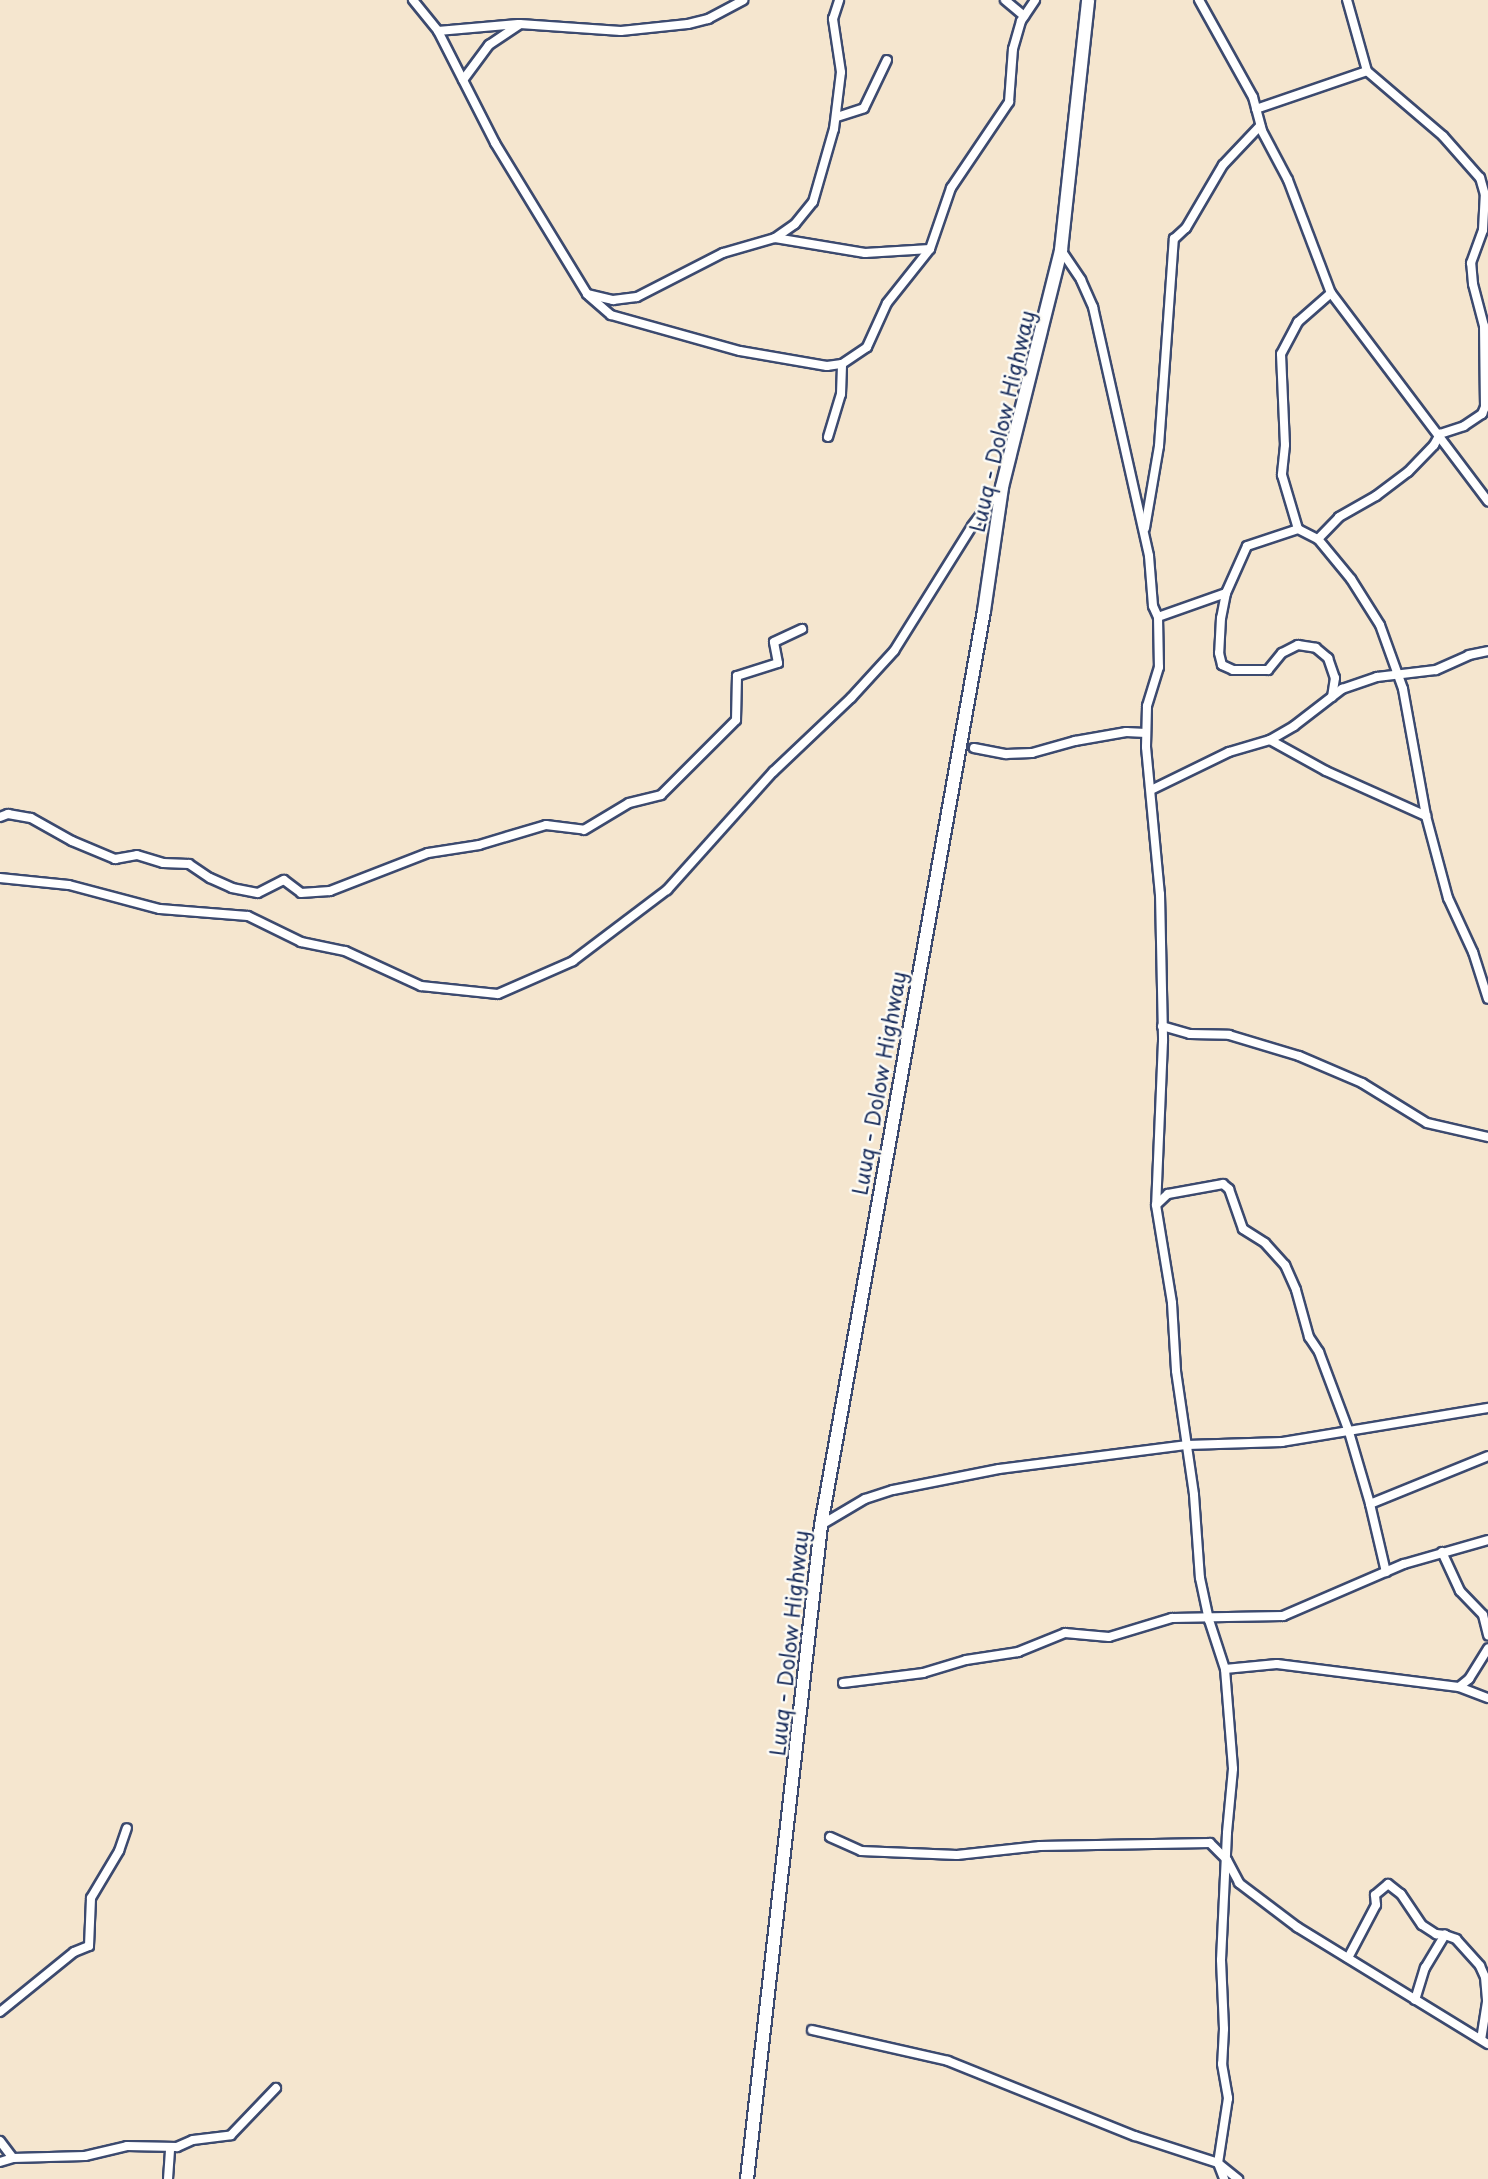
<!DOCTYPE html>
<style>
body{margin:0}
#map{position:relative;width:1488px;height:2179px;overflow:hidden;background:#f5e6cf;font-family:"Playpen Sans",sans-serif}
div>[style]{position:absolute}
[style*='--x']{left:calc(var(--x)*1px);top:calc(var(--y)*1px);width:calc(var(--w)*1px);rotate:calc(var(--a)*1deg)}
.roads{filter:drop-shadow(2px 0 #3c4a6f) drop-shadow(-2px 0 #3c4a6f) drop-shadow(0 2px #3c4a6f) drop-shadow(0 -2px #3c4a6f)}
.minor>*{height:8px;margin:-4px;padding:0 4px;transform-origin:4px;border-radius:4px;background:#fff}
.primary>*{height:12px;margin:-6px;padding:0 6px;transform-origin:6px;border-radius:6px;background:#fff}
span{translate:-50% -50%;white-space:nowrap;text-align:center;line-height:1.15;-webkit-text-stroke:5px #fdfcf7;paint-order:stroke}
.street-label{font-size:21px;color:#1b2f5e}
</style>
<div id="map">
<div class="roads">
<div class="minor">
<div style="--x:413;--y:0;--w:40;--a:51"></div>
<div style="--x:438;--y:31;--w:80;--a:-5"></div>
<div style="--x:1005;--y:0;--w:25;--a:40"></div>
<div style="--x:1199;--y:0;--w:111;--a:60.9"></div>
<div style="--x:1253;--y:97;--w:35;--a:75"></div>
<div style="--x:1262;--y:131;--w:55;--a:62"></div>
<div style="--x:1288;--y:180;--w:121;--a:69.2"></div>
<div style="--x:1331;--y:293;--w:261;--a:53"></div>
<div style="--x:438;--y:31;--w:126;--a:63"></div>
<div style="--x:495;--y:143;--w:177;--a:58.6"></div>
<div style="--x:587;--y:294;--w:27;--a:13"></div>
<div style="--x:613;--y:300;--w:24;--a:-7"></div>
<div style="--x:637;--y:297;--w:97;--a:-27.1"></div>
<div style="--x:723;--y:253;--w:54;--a:-16.1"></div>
<div style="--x:463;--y:80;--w:44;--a:-53.4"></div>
<div style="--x:489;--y:45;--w:37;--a:-34"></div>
<div style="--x:520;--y:24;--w:101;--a:4"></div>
<div style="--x:621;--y:31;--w:67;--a:-6"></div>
<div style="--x:688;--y:24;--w:21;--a:-14"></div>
<div style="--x:708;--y:19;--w:40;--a:-28"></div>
<div style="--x:1256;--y:109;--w:117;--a:-18.9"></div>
<div style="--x:1367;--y:71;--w:74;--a:-105.7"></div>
<div style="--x:837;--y:117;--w:28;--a:-18"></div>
<div style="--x:864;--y:108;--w:53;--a:-64.4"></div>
<div style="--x:930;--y:249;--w:65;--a:-71"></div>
<div style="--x:951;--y:188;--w:104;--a:-56"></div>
<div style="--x:1009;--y:102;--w:53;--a:-85.7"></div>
<div style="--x:1013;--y:49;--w:29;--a:-74"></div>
<div style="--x:1021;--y:21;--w:25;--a:-56"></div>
<div style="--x:1061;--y:250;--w:36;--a:56"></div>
<div style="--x:1081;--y:280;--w:30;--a:66"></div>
<div style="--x:1093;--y:307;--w:255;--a:77.3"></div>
<div style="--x:1149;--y:556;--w:50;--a:85.4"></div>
<div style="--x:1153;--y:606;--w:12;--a:66"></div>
<div style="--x:1158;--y:617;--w:50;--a:88.9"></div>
<div style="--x:1159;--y:667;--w:41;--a:107.1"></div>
<div style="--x:1147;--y:706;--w:41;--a:91.4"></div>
<div style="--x:1146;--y:747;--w:148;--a:84.6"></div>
<div style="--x:1160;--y:894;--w:147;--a:88.8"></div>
<div style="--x:1163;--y:1041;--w:164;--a:92.4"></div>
<div style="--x:1156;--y:1205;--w:99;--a:80.7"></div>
<div style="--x:1172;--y:1303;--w:68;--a:86.6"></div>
<div style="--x:1176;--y:1371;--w:125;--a:81.7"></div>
<div style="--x:1194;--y:1495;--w:83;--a:85.9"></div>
<div style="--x:1200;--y:1578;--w:43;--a:77.9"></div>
<div style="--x:1209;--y:1620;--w:52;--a:71.9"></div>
<div style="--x:1225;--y:1669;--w:100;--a:85.4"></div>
<div style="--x:1233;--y:1769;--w:64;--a:95.4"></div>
<div style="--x:1227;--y:1833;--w:127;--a:92.7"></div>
<div style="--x:1221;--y:1960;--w:69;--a:87.5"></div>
<div style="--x:1224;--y:2029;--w:35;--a:93"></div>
<div style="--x:1222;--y:2064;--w:35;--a:80"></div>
<div style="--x:1228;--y:2098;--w:66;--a:98.7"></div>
<div style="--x:1218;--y:2163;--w:17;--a:69"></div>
<div style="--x:1331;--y:293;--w:44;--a:138.7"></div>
<div style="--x:1298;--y:322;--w:36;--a:118"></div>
<div style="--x:1281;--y:354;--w:91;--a:87.5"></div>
<div style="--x:1285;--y:445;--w:30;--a:96"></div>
<div style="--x:1282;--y:475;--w:56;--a:73.5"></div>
<div style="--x:1298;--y:529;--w:22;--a:27"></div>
<div style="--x:1318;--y:539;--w:52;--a:50.5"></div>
<div style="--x:1351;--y:579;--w:54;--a:57.8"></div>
<div style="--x:1380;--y:625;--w:68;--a:70.2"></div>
<div style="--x:1403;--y:689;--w:129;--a:79.7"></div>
<div style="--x:1426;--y:816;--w:85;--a:75"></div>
<div style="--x:1448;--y:898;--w:60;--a:65.2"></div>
<div style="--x:1473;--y:952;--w:49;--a:72.3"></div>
<div style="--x:589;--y:296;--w:29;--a:41"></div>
<div style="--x:611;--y:315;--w:134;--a:15.6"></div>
<div style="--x:740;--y:351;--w:88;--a:9.8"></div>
<div style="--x:827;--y:366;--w:15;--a:-8"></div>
<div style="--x:828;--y:437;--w:45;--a:-73.2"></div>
<div style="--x:841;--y:394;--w:30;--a:-88"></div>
<div style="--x:842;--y:364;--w:30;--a:-34"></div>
<div style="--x:867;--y:347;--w:48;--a:-65.6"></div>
<div style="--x:887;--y:303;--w:69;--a:-51.5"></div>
<div style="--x:930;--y:249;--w:65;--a:176.5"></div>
<div style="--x:865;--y:253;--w:91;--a:-170.5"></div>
<div style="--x:775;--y:238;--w:24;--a:-35"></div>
<div style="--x:795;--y:224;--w:28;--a:-51"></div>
<div style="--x:813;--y:202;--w:76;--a:-74"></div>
<div style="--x:834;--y:129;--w:57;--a:-83"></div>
<div style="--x:841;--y:72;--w:54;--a:-98.6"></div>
<div style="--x:833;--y:19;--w:20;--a:-72"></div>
<div style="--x:1145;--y:528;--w:83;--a:-80.3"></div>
<div style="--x:1159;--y:446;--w:208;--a:-85.9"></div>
<div style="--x:1174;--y:239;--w:16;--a:-43"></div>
<div style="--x:1186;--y:228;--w:73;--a:-59.6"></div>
<div style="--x:1223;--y:165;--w:54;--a:-46.5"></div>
<div style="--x:1318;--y:539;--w:30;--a:-46"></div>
<div style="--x:1339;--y:517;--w:43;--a:-29.6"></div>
<div style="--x:1376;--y:496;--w:40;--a:-37"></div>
<div style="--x:1408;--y:472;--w:37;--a:-46"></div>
<div style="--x:1434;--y:445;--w:13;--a:-61"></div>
<div style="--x:1440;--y:434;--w:25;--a:-18"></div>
<div style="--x:1464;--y:426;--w:22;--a:-34"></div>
<div style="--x:1482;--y:414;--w:8;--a:-67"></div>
<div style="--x:1485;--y:407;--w:81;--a:-90.7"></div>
<div style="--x:1484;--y:326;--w:43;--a:-104.7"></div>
<div style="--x:1473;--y:284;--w:21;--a:-95"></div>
<div style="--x:1471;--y:263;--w:35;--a:-70"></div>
<div style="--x:1483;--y:230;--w:35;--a:-87"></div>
<div style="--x:1485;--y:195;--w:18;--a:-106"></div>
<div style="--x:1480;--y:178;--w:56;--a:-131.4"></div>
<div style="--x:1443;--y:136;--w:100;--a:-139.5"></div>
<div style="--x:1226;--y:593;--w:25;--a:101"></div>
<div style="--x:1221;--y:618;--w:35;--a:93"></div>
<div style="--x:1219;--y:653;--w:12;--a:76"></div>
<div style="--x:1222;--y:665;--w:12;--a:24"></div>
<div style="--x:1233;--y:670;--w:35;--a:0"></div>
<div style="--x:1268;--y:670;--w:22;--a:-51"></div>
<div style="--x:1282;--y:653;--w:18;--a:-27"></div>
<div style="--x:1298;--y:645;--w:18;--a:9"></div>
<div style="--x:1316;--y:648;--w:16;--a:40"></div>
<div style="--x:1328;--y:658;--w:21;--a:71"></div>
<div style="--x:1335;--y:678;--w:19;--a:99"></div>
<div style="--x:1158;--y:617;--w:72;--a:-19.4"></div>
<div style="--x:1226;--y:593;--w:51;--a:-65.9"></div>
<div style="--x:1247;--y:546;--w:54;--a:-18.4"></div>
<div style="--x:1270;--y:740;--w:28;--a:-30"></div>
<div style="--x:1294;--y:726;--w:61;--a:-37.6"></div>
<div style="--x:1342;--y:689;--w:37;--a:-19"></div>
<div style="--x:1377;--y:677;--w:59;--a:-6.8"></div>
<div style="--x:1436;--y:670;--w:36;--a:-24"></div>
<div style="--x:1469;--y:655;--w:19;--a:-12"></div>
<div style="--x:974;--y:748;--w:33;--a:11"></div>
<div style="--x:1006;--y:754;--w:26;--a:-2"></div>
<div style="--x:1032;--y:753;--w:45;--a:-15.6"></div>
<div style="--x:1075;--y:741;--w:52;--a:-10"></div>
<div style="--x:1126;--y:732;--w:20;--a:3"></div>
<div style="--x:1151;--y:790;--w:87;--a:-26"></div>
<div style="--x:1229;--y:752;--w:43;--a:-16.3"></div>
<div style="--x:1270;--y:740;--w:64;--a:29"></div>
<div style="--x:1326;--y:771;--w:110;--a:24.2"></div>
<div style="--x:0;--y:817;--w:9;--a:-21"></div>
<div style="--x:8;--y:814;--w:23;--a:10"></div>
<div style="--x:31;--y:818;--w:47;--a:29.3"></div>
<div style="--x:72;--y:841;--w:47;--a:22.7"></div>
<div style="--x:115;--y:859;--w:22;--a:-10"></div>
<div style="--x:137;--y:855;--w:27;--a:17"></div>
<div style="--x:163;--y:863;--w:26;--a:2"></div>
<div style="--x:189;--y:864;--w:25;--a:34"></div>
<div style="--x:210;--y:878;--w:24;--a:24"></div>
<div style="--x:232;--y:888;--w:26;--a:11"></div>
<div style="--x:258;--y:893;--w:29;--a:-27"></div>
<div style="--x:284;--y:880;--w:21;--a:37"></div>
<div style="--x:301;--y:893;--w:29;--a:-4"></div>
<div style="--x:330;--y:891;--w:105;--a:-21.2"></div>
<div style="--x:428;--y:853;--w:52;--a:-8.9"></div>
<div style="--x:479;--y:845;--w:70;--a:-16.6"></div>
<div style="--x:546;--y:825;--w:38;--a:7"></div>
<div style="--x:584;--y:830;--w:52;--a:-31"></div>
<div style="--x:629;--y:803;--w:33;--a:-14"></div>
<div style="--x:661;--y:795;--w:106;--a:-45"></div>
<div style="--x:736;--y:720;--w:44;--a:-88.7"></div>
<div style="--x:737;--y:676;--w:43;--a:-17.6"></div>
<div style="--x:778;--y:663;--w:21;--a:-101"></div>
<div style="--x:774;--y:642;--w:31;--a:-25"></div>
<div style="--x:0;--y:878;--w:69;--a:5.8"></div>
<div style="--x:69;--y:885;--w:94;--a:14.8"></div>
<div style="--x:160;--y:909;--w:88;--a:4.5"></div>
<div style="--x:248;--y:916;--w:59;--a:26.1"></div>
<div style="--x:301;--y:942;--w:45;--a:11.6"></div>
<div style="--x:345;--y:951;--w:84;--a:24.7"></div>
<div style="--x:421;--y:986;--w:77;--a:5.9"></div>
<div style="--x:498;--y:994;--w:82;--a:-23.7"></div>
<div style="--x:573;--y:961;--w:118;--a:-37.1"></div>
<div style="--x:667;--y:890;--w:159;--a:-48.1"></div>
<div style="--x:773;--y:772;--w:108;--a:-43.5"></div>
<div style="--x:851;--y:698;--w:64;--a:-47.5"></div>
<div style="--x:894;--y:651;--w:147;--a:-58"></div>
<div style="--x:972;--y:526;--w:46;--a:-52.9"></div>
<div style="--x:1162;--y:1026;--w:29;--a:16"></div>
<div style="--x:1190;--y:1034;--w:39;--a:1"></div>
<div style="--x:1229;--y:1035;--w:73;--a:16.7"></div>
<div style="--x:1299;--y:1056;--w:69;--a:23.2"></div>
<div style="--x:1362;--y:1083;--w:76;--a:31.6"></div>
<div style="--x:1427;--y:1123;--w:63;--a:12.9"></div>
<div style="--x:1156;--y:1205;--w:16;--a:-43"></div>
<div style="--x:1168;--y:1194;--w:56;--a:-10.3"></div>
<div style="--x:1223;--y:1184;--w:8;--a:40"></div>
<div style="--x:1229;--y:1189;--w:42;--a:70.7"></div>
<div style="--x:1243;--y:1229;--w:26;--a:32"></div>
<div style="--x:1265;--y:1243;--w:30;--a:48"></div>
<div style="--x:1285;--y:1265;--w:27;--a:66"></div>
<div style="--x:1296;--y:1290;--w:49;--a:74.5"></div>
<div style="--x:1309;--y:1337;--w:18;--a:56"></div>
<div style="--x:1319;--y:1352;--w:85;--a:69.4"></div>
<div style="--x:1349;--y:1432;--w:75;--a:73.7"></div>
<div style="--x:1370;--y:1504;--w:70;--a:76.8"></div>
<div style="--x:1370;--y:1504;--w:127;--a:-22.1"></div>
<div style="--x:821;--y:1525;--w:51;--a:-30.6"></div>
<div style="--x:865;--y:1499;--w:29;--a:-18"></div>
<div style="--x:893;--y:1490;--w:108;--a:-11.2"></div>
<div style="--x:999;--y:1469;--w:190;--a:-7.3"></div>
<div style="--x:1187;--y:1445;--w:95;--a:-1.8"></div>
<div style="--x:1282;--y:1442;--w:209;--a:-9.4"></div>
<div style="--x:1442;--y:1552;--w:43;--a:65.2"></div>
<div style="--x:1460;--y:1591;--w:33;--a:46"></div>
<div style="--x:1483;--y:1615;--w:21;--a:76"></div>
<div style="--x:1225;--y:1669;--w:52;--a:-5.5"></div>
<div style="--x:1277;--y:1664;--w:183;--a:7.2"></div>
<div style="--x:1459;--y:1687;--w:31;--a:21"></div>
<div style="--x:843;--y:1683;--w:81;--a:-7.1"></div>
<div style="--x:923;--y:1673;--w:45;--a:-16.8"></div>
<div style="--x:966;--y:1660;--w:53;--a:-8.7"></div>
<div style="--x:1018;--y:1652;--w:51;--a:-22"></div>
<div style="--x:1065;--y:1633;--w:44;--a:5.2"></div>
<div style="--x:1109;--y:1637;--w:66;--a:-16.8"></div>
<div style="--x:1172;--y:1618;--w:111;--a:-1"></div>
<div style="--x:1283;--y:1616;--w:132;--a:-23.3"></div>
<div style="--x:1404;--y:1564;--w:87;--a:-15.9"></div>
<div style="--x:1459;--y:1687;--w:13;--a:-39"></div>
<div style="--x:1469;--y:1679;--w:36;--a:-58"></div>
<div style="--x:830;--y:1837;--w:34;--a:24"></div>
<div style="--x:861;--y:1851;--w:96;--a:2.4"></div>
<div style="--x:957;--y:1855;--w:83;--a:-6.2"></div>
<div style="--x:1040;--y:1846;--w:170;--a:-1"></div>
<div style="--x:1210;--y:1843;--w:24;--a:45"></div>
<div style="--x:1227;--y:1860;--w:26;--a:62"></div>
<div style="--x:1239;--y:1883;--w:73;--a:37.2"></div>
<div style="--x:1297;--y:1927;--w:224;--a:31.5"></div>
<div style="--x:1348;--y:1958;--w:60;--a:-62.2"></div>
<div style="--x:1376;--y:1905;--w:10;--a:-96"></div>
<div style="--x:1375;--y:1895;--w:17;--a:-40"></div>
<div style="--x:1388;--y:1884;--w:16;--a:38"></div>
<div style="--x:1401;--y:1894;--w:37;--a:56"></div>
<div style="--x:1422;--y:1925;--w:17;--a:33"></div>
<div style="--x:1436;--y:1934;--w:9;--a:6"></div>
<div style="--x:1415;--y:2000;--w:34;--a:-73"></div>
<div style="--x:1425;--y:1968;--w:39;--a:-59"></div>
<div style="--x:1445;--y:1935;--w:12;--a:20"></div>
<div style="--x:1456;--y:1939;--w:36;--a:48"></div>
<div style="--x:1480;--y:1966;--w:12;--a:66"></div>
<div style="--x:1485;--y:1977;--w:25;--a:85"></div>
<div style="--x:1487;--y:2002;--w:36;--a:99"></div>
<div style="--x:0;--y:2012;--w:95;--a:-39"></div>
<div style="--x:74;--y:1952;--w:16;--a:-22"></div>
<div style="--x:89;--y:1946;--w:48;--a:-87.6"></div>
<div style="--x:91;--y:1898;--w:55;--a:-59.2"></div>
<div style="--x:119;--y:1851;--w:24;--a:-71"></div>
<div style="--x:812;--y:2030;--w:139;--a:12.8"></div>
<div style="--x:948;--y:2061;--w:201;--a:21.9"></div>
<div style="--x:1135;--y:2136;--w:87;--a:18"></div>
<div style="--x:1218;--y:2163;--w:26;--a:39"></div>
<div style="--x:0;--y:2141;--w:21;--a:53"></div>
<div style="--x:0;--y:2162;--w:14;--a:-17"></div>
<div style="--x:13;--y:2158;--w:72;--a:-1.6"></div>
<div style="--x:85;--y:2156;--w:43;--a:-13.4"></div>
<div style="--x:127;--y:2146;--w:50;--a:1.1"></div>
<div style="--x:177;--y:2147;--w:17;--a:-24"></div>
<div style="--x:193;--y:2140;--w:38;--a:-7"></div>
<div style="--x:231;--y:2135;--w:65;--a:-46.2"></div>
<div style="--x:168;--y:2179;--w:32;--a:-86"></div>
</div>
<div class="primary">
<div style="--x:747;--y:2179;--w:658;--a:-83.54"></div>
<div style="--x:821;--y:1525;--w:928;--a:-79.89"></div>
<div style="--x:984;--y:611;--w:125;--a:-81.7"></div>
<div style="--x:1002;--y:487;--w:244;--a:-76"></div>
<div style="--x:1061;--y:250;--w:251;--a:-83.8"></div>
</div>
</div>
<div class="street-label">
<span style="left:1001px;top:421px;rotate:-77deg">Luuq - Dolow Highway</span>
<span style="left:878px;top:1083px;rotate:-80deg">Luuq - Dolow Highway</span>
<span style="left:788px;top:1643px;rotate:-84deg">Luuq - Dolow Highway</span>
</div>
</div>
